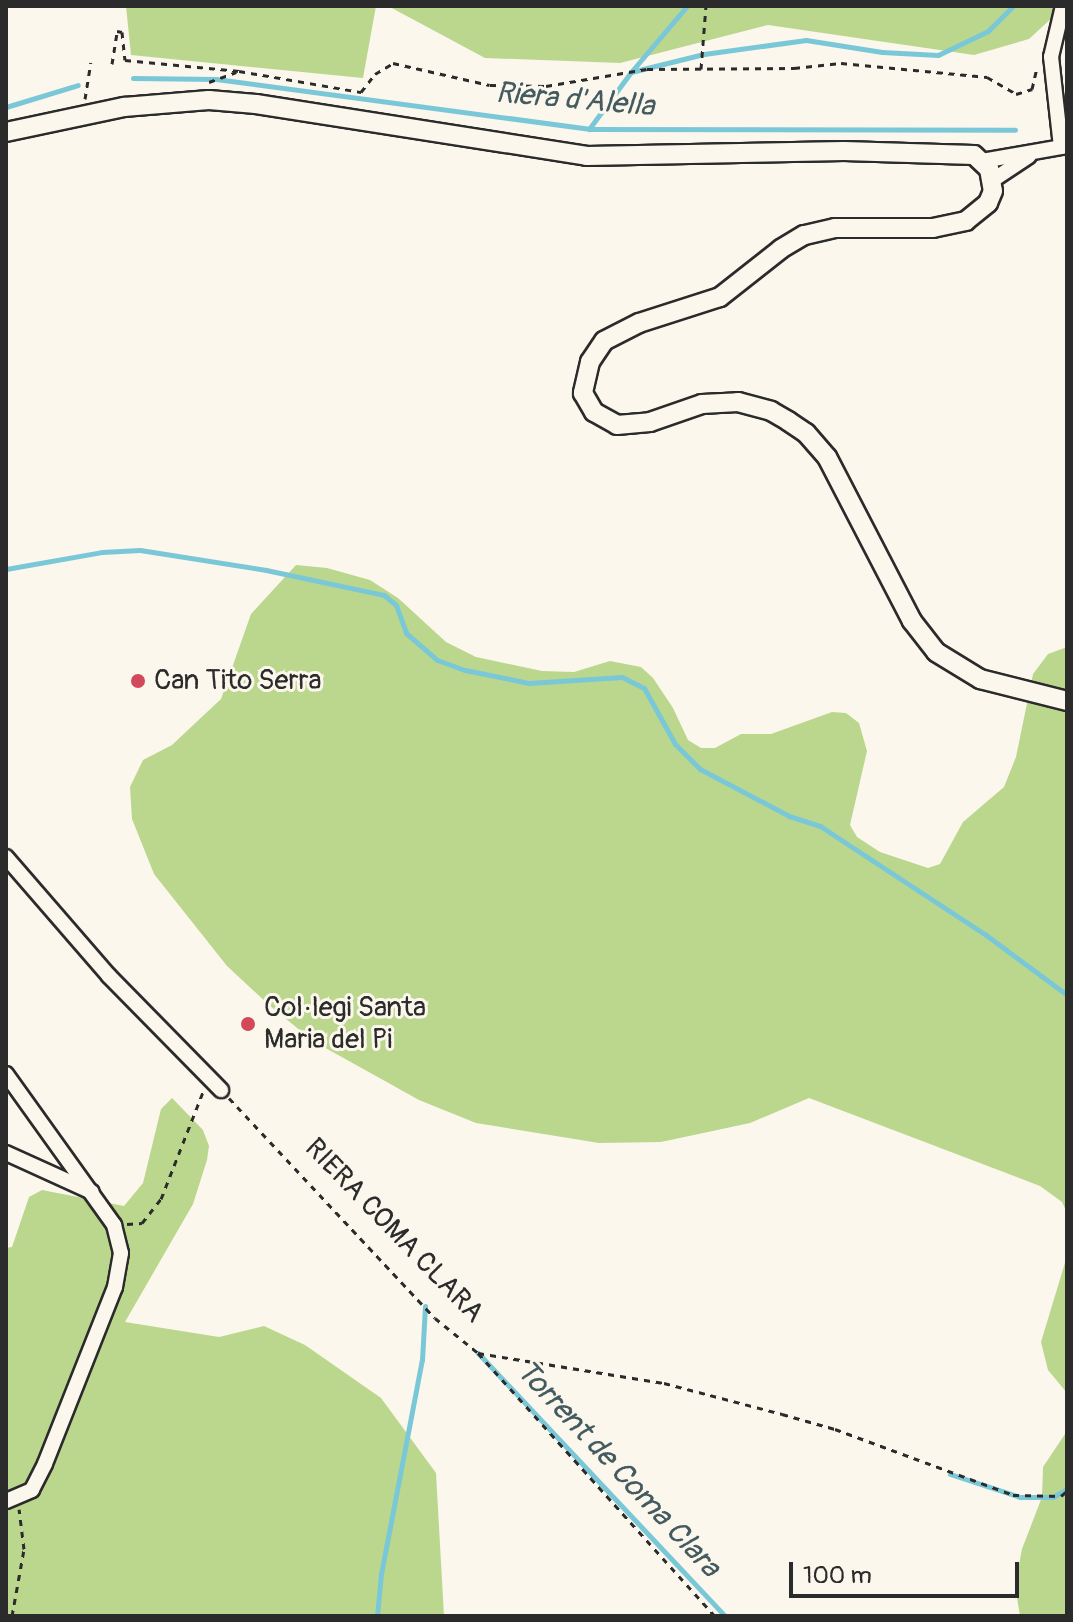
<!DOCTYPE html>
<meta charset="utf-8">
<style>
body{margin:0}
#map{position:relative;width:1073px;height:1622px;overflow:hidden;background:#fbf7ec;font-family:Pangolin,sans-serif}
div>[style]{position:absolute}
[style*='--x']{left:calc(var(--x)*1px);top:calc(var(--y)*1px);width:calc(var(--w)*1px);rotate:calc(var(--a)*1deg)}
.green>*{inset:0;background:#bbd78e}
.stream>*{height:5px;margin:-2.5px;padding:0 2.5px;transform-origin:2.5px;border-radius:2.5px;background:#7ac8d7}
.path>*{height:3px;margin-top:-1.5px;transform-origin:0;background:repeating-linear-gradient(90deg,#2b2b2b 0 6px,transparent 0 12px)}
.roads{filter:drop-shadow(2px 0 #2b2b2b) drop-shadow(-2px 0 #2b2b2b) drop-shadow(0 2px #2b2b2b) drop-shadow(0 -2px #2b2b2b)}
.minor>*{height:14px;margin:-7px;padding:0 7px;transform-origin:7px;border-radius:7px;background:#fbf7ec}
.major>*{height:18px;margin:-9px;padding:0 9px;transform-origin:9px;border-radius:9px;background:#fbf7ec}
.dots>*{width:22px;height:22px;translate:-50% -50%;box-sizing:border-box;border:4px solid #fbf7ec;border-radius:50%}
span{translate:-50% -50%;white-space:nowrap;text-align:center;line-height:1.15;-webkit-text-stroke:6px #fbf7ec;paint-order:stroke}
.poi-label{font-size:28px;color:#2b2b2b}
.left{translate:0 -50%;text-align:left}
.street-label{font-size:28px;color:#2b2b2b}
.water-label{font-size:30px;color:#435a5f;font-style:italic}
.frame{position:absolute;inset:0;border:8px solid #2b2b2b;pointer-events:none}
.scale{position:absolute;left:789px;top:1562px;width:230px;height:36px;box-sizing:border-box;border:4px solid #2b2b2b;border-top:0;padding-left:10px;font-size:24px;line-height:28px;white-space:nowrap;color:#2b2b2b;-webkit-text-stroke:6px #fbf7ec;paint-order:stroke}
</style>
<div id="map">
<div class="green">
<div style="clip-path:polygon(126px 6px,376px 6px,363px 78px,131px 55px)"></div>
<div style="clip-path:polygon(388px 6px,1057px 6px,1054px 16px,1029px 39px,974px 55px,768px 25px,620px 63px,485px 58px)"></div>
<div style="clip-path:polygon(296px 565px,327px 568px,370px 580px,398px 598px,446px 642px,476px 657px,542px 671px,574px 672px,610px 661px,641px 667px,653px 678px,673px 708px,688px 740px,701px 748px,715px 748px,741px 734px,771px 734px,832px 712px,846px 713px,859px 723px,867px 751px,850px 825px,857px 837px,880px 852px,928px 868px,940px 864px,963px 822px,1004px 787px,1016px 757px,1033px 674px,1048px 654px,1067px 647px,1067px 1213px,1062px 1202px,1040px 1186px,809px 1098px,750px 1123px,661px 1142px,599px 1143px,476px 1123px,419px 1100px,313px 1041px,269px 1005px,227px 966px,154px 874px,132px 819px,130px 787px,143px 760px,172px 745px,221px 699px,251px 614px)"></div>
<div style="clip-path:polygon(172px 1098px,203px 1130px,209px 1146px,207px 1160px,193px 1204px,125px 1322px,219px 1337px,264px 1326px,305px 1345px,381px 1398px,436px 1473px,444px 1616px,6px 1616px,6px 1248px,12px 1247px,29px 1197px,42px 1190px,124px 1206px,143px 1183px,161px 1109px)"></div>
<div style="clip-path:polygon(1067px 1256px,1067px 1393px,1048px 1370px,1041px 1342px)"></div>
<div style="clip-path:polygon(1067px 1431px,1067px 1616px,1020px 1616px,1015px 1585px,1022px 1549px,1042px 1497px,1043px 1467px)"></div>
</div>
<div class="stream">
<div style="--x:631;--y:72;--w:87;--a:-49.7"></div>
<div style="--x:133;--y:78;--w:83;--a:0.7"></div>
<div style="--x:216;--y:79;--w:376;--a:7.6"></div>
<div style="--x:589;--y:129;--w:426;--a:0.1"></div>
<div style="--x:6;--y:107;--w:75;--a:-17"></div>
<div style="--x:589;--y:129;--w:71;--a:-53.6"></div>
<div style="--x:631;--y:72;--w:75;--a:-13.9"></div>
<div style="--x:704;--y:54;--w:103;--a:-7.8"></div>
<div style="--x:806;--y:40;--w:77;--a:9"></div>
<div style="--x:882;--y:52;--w:56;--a:3.1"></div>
<div style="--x:938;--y:55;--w:55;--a:-25.6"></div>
<div style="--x:988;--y:31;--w:35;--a:-45"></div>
<div style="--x:6;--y:569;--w:97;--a:-10"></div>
<div style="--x:102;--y:552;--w:38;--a:-3"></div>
<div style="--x:140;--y:550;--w:128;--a:9"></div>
<div style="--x:266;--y:570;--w:121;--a:12"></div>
<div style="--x:384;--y:595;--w:16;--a:40"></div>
<div style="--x:396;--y:605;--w:30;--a:70"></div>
<div style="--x:406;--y:633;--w:41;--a:41.1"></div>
<div style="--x:437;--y:660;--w:30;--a:20"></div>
<div style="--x:465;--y:670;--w:65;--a:11.5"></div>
<div style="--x:529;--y:683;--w:93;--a:-3.7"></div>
<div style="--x:622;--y:677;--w:25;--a:27"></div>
<div style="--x:644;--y:688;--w:64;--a:61"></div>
<div style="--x:675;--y:744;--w:35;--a:45"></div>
<div style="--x:700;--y:769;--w:101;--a:27.8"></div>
<div style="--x:789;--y:816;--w:33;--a:18"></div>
<div style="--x:820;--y:826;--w:199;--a:33.3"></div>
<div style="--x:986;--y:935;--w:101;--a:36.5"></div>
<div style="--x:478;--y:1353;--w:361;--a:46.8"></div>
<div style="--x:950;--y:1474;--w:74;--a:18.2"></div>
<div style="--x:1020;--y:1497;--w:33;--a:0"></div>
<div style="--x:1053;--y:1497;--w:16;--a:-30"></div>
<div style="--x:377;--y:1616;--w:42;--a:-84.6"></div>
<div style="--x:381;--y:1574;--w:218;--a:-79.2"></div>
<div style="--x:422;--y:1360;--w:54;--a:-86.8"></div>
</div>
<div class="path">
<div style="--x:112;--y:64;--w:33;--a:-81"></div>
<div style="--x:117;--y:31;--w:5;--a:11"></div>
<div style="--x:122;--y:32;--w:28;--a:84"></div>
<div style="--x:125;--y:60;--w:115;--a:5.5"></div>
<div style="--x:239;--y:71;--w:124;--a:9.8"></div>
<div style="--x:361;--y:92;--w:23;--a:-52"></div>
<div style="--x:375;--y:74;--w:21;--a:-31"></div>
<div style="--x:393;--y:63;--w:99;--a:12.8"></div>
<div style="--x:490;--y:85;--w:56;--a:1"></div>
<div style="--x:546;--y:86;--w:102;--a:-9.6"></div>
<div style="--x:647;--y:69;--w:147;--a:-0.4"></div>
<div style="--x:794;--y:68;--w:47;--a:-6.1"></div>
<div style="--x:841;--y:63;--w:147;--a:5.5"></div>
<div style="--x:987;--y:77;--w:34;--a:30"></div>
<div style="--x:1016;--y:94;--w:17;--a:-17"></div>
<div style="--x:1032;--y:89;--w:22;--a:-77"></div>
<div style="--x:701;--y:69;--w:63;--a:-85.5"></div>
<div style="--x:209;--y:82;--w:29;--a:-20"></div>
<div style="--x:85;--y:99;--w:37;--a:-81"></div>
<div style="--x:229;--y:1098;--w:301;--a:46.9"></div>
<div style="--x:435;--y:1318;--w:55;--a:39.1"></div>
<div style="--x:478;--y:1353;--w:188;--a:9.2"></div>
<div style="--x:664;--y:1383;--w:122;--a:14.7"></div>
<div style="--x:782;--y:1414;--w:55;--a:15.8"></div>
<div style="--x:835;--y:1429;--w:190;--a:20.3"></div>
<div style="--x:1013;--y:1495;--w:48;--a:1.2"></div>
<div style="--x:1061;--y:1496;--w:8;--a:-40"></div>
<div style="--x:127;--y:1224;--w:15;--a:-4"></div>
<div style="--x:142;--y:1223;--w:31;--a:-52"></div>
<div style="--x:161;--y:1199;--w:115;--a:-68.6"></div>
<div style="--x:478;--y:1353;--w:354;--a:48"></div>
<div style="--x:12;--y:1616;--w:68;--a:-79.8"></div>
<div style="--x:24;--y:1549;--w:40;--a:-97.1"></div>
</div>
<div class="roads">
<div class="minor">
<div style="--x:1061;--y:147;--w:91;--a:-96.3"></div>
<div style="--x:1051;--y:57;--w:52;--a:-76.8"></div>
<div style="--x:982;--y:161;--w:86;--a:-10"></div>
<div style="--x:993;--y:180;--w:43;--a:-33.7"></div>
<div style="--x:6;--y:857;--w:157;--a:49.1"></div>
<div style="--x:109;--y:976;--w:160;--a:45.5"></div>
<div style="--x:6;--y:1074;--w:186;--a:54.4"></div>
<div style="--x:114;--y:1225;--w:29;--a:76"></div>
<div style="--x:121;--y:1253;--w:35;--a:100"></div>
<div style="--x:115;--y:1287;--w:190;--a:111.6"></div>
<div style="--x:45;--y:1464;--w:29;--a:117"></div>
<div style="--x:32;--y:1490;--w:28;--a:157"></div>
<div style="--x:6;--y:1153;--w:94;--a:24.4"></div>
</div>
<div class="major">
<div style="--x:6;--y:132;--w:121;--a:-12"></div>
<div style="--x:124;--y:107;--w:85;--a:-4.7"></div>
<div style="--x:209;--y:100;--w:47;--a:4.9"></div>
<div style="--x:256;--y:104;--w:335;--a:8.9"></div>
<div style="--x:587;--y:156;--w:257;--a:-1.1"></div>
<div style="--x:844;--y:151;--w:130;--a:1.8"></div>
<div style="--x:974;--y:155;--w:21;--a:43"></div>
<div style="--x:989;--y:169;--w:22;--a:80"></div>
<div style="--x:993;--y:191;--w:13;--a:113"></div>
<div style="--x:988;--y:203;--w:28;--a:141"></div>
<div style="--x:966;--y:221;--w:34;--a:168"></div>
<div style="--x:933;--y:228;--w:98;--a:180"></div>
<div style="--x:835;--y:228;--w:32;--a:167"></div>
<div style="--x:804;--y:235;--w:27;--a:149"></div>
<div style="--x:781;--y:249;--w:78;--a:141.8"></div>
<div style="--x:720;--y:297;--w:85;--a:162.2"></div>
<div style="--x:639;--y:323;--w:39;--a:153"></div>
<div style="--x:604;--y:341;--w:25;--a:124"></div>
<div style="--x:590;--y:362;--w:32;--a:103"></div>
<div style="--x:583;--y:393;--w:22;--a:60"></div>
<div style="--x:594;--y:412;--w:26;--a:29"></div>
<div style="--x:617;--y:425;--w:33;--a:-5"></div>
<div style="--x:650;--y:422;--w:55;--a:-19.1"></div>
<div style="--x:702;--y:404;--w:36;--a:-3"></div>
<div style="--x:738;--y:402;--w:34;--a:15"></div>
<div style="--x:771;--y:411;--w:20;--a:30"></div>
<div style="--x:788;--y:421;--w:22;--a:34"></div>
<div style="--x:806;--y:433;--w:32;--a:49"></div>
<div style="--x:827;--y:457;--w:185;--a:62.6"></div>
<div style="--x:912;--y:621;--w:39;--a:52"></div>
<div style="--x:936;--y:652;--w:52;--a:31.5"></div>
<div style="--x:980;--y:679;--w:90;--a:14.2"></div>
</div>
</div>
<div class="dots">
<div style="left:138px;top:681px;background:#d1495b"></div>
<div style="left:248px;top:1024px;background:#d1495b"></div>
</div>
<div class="poi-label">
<span class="left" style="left:154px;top:681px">Can Tito Serra</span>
<span class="left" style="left:264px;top:1024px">Col·legi Santa<br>Maria del Pi</span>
</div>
<div class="street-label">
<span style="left:394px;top:1231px;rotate:46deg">RIERA COMA CLARA</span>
</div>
<div class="water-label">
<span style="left:575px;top:100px;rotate:5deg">Riera d'Alella</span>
<span style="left:618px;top:1469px;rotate:47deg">Torrent de Coma Clara</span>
</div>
<div class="frame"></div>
<div class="scale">100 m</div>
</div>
